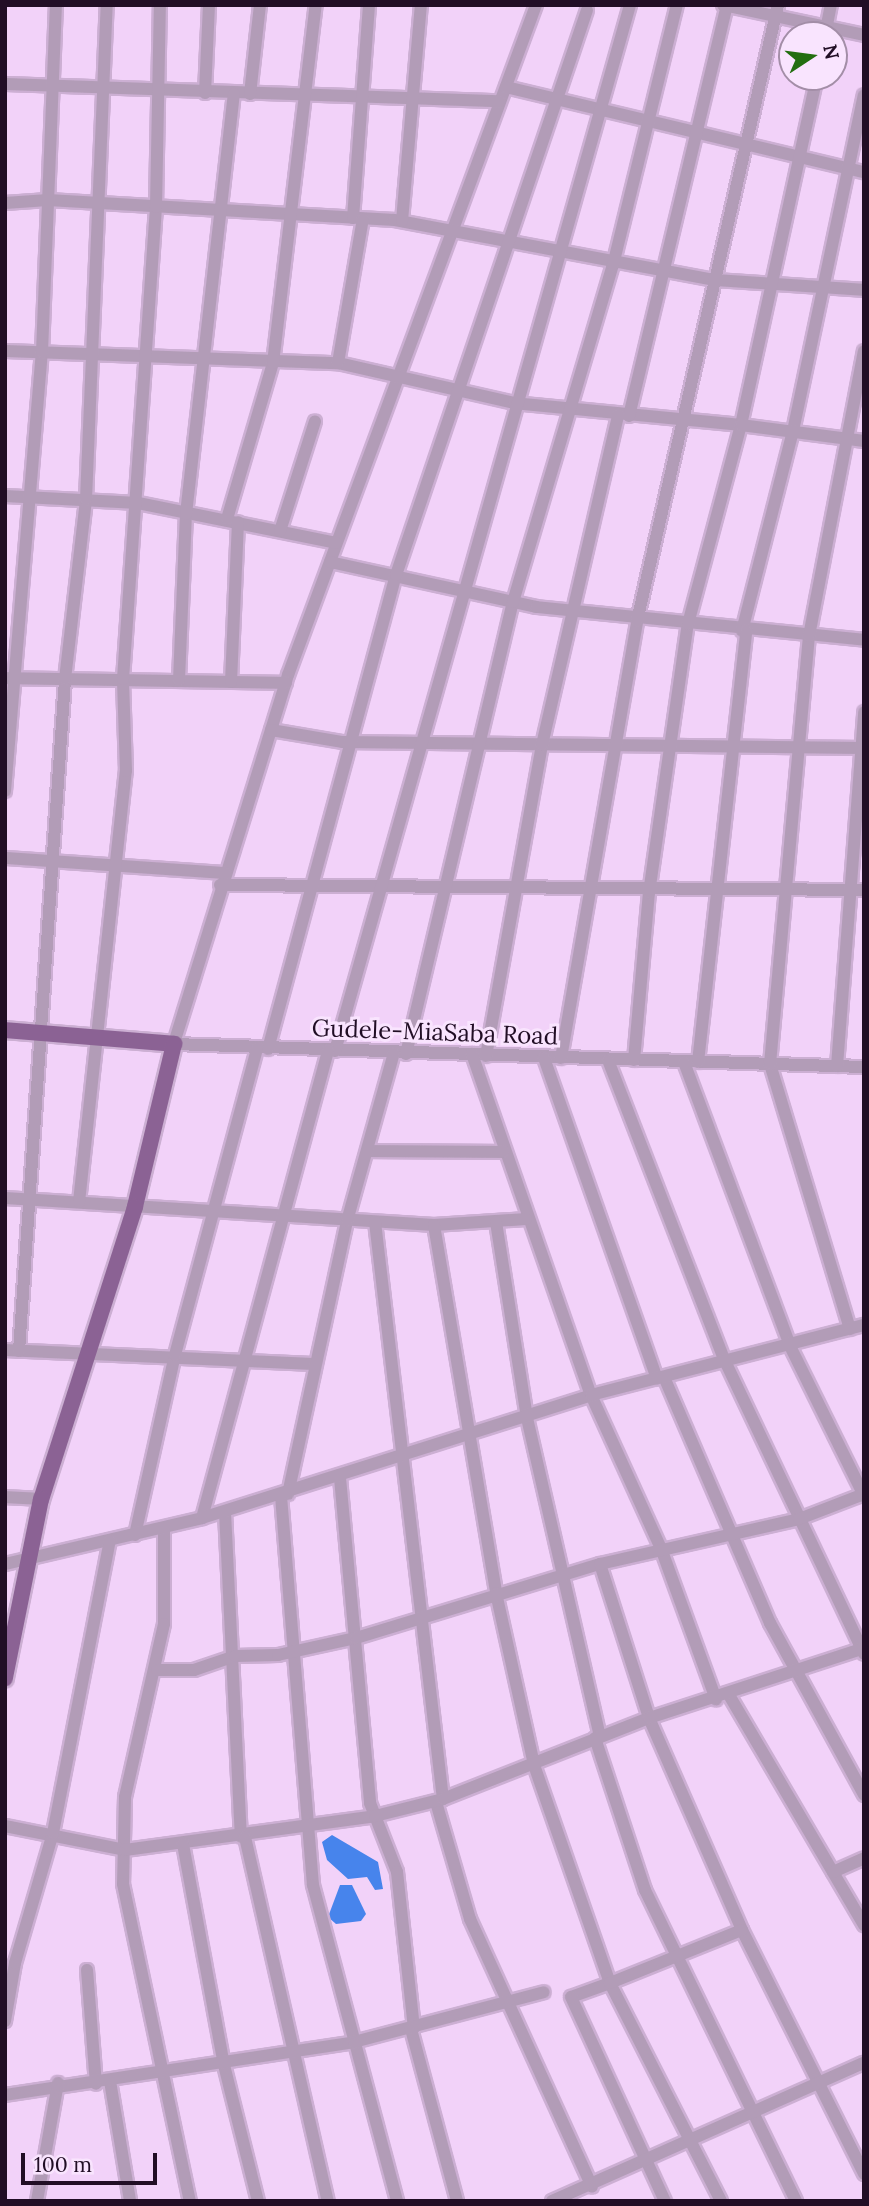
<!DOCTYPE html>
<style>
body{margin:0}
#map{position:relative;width:869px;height:2206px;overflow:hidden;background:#f2d2f9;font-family:Lora,serif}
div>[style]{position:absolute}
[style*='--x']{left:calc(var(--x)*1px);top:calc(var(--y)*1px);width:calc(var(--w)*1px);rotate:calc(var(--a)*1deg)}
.water>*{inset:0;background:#4784ec}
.roads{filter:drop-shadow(2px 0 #ccafd3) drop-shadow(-2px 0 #ccafd3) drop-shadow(0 2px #ccafd3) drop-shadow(0 -2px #ccafd3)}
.minor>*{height:12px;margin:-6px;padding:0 6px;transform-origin:6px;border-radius:6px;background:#b29cb7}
.major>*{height:16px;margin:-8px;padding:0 8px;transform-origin:8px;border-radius:8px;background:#8b6294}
span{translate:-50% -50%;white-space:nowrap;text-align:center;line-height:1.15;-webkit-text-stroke:6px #f9e4fe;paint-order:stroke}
.street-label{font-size:24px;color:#210e25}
.frame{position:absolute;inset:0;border:7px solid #210e25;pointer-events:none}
.north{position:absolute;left:778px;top:21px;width:70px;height:70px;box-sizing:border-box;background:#f9e4fe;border:2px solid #a38ea7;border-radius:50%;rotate:77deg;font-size:19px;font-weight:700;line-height:28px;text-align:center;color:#210e25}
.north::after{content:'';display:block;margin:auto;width:24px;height:32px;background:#236e10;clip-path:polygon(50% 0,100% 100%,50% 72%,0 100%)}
.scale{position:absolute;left:21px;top:2153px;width:136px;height:32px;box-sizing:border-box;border:4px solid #210e25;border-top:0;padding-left:9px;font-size:21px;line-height:24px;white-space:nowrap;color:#210e25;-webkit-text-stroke:5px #f9e4fe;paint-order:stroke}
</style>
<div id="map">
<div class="water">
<div style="clip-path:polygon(332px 1835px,378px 1862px,383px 1889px,375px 1890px,367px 1877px,348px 1879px,327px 1860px,322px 1842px)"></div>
<div style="clip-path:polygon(340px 1885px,352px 1885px,366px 1914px,361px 1921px,336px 1924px,328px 1917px)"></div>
</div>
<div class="roads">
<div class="minor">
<div style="--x:536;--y:5;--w:714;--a:110.31"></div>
<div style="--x:288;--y:675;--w:386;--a:107.2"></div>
<div style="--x:174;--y:1044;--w:690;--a:1.91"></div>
<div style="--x:723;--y:5;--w:144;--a:12"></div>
<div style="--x:825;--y:35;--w:31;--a:-79"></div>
<div style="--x:5;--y:84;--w:495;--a:2"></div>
<div style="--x:506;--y:87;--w:368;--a:13.4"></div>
<div style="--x:205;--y:93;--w:88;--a:-87.4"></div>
<div style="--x:250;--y:94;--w:90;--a:-83.6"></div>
<div style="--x:5;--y:203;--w:43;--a:-4"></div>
<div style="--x:48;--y:200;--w:347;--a:3.3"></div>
<div style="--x:394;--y:220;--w:326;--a:10.6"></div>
<div style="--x:714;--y:280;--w:150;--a:3.8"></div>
<div style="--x:353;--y:218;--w:214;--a:-85.7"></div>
<div style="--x:402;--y:221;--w:217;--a:-85"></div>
<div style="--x:5;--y:351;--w:333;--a:2.1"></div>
<div style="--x:338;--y:363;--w:180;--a:12.8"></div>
<div style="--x:514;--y:403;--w:228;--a:5.5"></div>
<div style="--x:741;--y:425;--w:356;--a:-77.7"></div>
<div style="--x:338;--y:363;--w:146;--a:-80.2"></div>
<div style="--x:629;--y:416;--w:423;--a:-76.6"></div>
<div style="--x:5;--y:496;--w:133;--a:3"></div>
<div style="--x:138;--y:503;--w:202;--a:11.4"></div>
<div style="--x:227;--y:519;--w:163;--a:-73.6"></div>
<div style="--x:273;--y:363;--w:361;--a:-83.2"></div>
<div style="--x:280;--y:531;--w:115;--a:-72.3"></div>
<div style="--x:330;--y:562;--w:211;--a:12.3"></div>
<div style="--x:536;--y:607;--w:330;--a:5.7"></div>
<div style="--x:742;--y:631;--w:206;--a:-75.7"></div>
<div style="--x:793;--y:431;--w:343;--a:-78.1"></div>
<div style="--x:5;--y:678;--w:281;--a:1"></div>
<div style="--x:179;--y:680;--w:166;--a:-87.6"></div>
<div style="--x:186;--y:514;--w:423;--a:-83.5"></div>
<div style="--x:231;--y:682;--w:160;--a:-87.5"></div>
<div style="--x:271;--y:730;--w:73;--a:9.5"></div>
<div style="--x:343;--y:742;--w:521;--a:0.66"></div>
<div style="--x:5;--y:791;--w:441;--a:-85.2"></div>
<div style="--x:42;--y:352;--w:347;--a:-87.7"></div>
<div style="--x:5;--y:858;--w:221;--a:3.9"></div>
<div style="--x:220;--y:885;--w:644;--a:0.44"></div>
<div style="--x:268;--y:1049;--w:491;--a:-74.9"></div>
<div style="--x:396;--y:575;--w:596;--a:-71.32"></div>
<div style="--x:335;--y:1051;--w:1087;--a:-74.25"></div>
<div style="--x:406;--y:1054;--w:464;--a:-76.7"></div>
<div style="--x:513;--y:602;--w:352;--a:-73.5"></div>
<div style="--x:613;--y:265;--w:268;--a:-76.2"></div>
<div style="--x:472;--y:1054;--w:361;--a:70.8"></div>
<div style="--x:591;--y:1395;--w:171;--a:65.5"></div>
<div style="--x:662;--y:1551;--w:158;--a:70"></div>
<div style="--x:486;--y:1056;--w:316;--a:-79.8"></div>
<div style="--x:542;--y:745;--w:339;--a:-77"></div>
<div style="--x:544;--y:1058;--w:340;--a:70.6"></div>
<div style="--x:561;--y:1058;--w:444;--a:-80.1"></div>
<div style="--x:637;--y:621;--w:632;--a:-77.11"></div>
<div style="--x:608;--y:1060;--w:323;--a:68.8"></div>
<div style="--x:725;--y:1361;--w:324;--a:64.6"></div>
<div style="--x:634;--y:1060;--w:168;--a:-84.9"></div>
<div style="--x:649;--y:893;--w:272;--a:-81.8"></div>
<div style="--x:688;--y:624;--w:206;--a:-75.1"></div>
<div style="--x:741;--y:425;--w:124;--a:7.4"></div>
<div style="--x:684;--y:1062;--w:303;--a:69.5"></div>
<div style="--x:790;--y:1346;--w:167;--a:63.7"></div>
<div style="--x:698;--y:1062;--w:434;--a:-83.6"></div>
<div style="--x:837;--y:1066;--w:355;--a:-85.6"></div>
<div style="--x:367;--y:1151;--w:136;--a:0.4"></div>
<div style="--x:5;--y:1198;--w:430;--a:3.6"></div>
<div style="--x:434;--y:1225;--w:92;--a:-3.7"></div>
<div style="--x:79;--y:1202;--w:434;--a:-83.8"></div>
<div style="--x:126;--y:771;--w:92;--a:-91.9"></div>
<div style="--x:123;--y:679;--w:473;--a:-86"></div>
<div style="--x:156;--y:207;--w:202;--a:-88.9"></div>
<div style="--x:375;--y:1222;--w:581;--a:83.28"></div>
<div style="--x:496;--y:1222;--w:198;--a:81"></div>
<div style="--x:527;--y:1418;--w:326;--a:77.1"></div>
<div style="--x:434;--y:1225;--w:373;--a:80.4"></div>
<div style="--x:496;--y:1593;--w:176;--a:77.5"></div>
<div style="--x:534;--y:1765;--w:231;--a:70.8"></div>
<div style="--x:610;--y:1983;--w:41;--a:160.3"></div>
<div style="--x:571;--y:1997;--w:225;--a:65.3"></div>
<div style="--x:850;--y:1329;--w:277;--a:-106.8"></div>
<div style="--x:770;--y:1064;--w:430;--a:-84.8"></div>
<div style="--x:809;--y:636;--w:290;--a:-79.1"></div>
<div style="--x:5;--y:1350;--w:308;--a:2.6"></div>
<div style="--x:19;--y:1351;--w:674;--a:-86.08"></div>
<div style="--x:65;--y:679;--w:181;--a:-83.3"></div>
<div style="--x:86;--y:499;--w:494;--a:-87.6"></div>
<div style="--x:664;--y:1377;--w:268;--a:66.7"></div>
<div style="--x:770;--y:1623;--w:196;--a:61.3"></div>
<div style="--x:340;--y:1478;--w:326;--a:84.7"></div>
<div style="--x:370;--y:1803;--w:74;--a:68.6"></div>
<div style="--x:397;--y:1872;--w:157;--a:83.8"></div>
<div style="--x:288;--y:1494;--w:279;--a:-77.8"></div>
<div style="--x:347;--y:1221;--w:174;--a:-74.4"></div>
<div style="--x:281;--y:1496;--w:390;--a:85.3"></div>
<div style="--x:313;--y:1885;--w:327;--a:75.1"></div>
<div style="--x:5;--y:1497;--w:36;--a:3"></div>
<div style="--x:225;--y:1512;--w:325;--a:87.2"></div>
<div style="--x:202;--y:1518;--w:484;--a:-74.9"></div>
<div style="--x:164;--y:1528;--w:96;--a:90"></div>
<div style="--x:164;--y:1624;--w:177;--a:102.7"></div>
<div style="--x:125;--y:1797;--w:87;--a:91.3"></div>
<div style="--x:123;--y:1884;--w:324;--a:78.1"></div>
<div style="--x:135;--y:1535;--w:184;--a:-77.5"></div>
<div style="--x:175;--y:1355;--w:318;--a:-75"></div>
<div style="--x:5;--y:1564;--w:202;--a:-13.1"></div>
<div style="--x:202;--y:1518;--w:408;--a:-17.5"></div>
<div style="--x:591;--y:1395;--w:282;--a:-14.4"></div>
<div style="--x:600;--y:1564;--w:162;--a:72.3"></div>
<div style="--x:649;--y:1718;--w:232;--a:66.3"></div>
<div style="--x:742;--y:1930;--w:273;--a:63.4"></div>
<div style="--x:157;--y:1670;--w:37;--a:0"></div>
<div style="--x:194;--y:1670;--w:43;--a:-18.9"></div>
<div style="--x:235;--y:1656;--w:43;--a:-1.3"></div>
<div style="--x:278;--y:1655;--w:80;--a:-12.3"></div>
<div style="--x:356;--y:1638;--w:255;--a:-16.9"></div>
<div style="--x:600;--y:1564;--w:204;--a:-12.7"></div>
<div style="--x:799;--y:1519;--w:70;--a:-21"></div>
<div style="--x:729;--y:1695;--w:267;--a:59.6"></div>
<div style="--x:595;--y:1738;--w:160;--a:71.8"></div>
<div style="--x:645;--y:1890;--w:346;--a:64.1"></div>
<div style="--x:436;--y:1802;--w:122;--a:73.8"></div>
<div style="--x:470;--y:1919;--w:294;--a:65.5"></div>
<div style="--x:5;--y:1826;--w:122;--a:11.3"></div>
<div style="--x:125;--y:1850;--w:252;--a:-7.7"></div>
<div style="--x:375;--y:1816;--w:70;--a:-14"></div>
<div style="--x:443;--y:1799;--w:221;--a:-21.5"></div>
<div style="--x:649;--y:1718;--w:223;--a:-18"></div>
<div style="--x:245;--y:1837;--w:373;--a:77.2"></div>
<div style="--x:183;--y:1844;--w:225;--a:79.5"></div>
<div style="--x:224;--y:2065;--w:140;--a:76"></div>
<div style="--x:833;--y:1872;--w:34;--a:-24"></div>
<div style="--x:87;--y:1970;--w:114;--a:85.5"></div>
<div style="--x:5;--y:2021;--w:59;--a:-80.2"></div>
<div style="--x:15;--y:1963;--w:135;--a:-73.7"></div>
<div style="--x:53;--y:1833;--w:298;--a:-79"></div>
<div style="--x:411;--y:2029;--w:178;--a:75"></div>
<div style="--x:110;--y:2081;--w:122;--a:80.5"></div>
<div style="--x:5;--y:2095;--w:353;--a:-8.6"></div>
<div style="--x:354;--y:2042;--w:196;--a:-14.7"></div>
<div style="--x:37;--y:2201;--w:120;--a:-79.9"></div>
<div style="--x:552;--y:2201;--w:341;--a:-23.9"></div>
<div style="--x:721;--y:2201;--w:245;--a:-117"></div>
<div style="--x:610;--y:1983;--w:142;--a:-21.9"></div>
</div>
<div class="major">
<div style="--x:5;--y:1030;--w:170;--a:4.7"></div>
<div style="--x:174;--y:1044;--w:168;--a:103.5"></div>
<div style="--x:135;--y:1207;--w:307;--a:107.8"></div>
<div style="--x:41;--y:1499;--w:183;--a:101.4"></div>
</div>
</div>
<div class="street-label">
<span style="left:435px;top:1032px;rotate:2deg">Gudele-MiaSaba Road</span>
</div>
<div class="frame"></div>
<div class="north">N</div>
<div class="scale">100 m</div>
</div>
